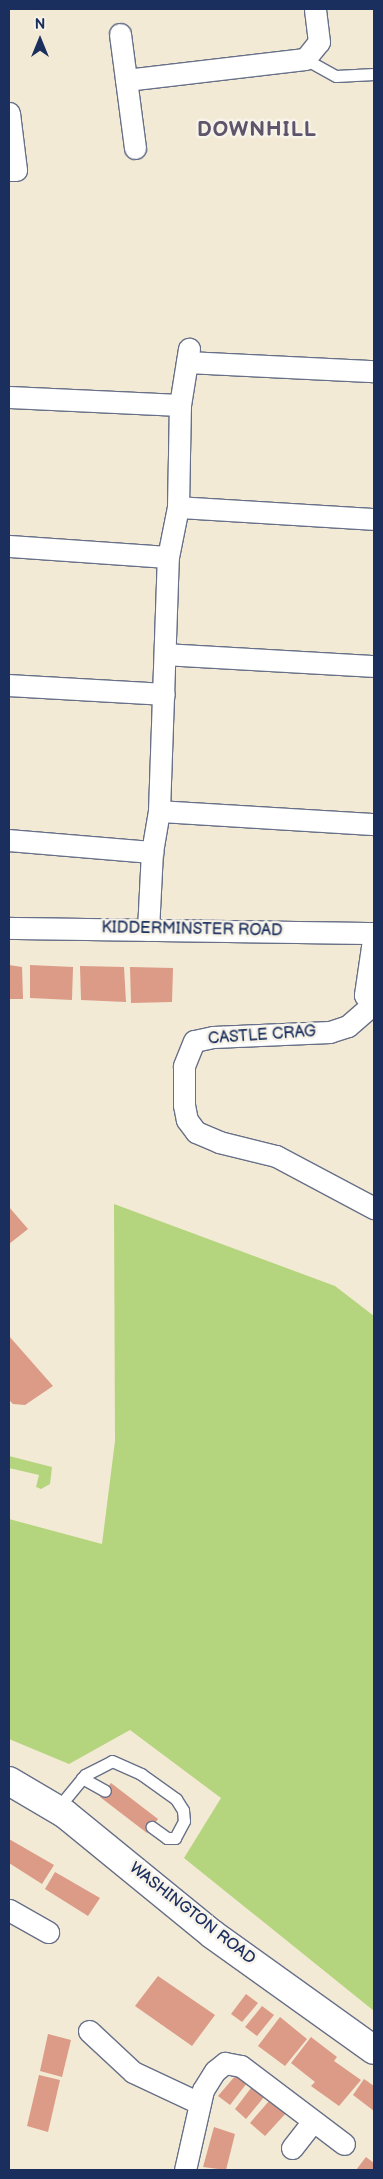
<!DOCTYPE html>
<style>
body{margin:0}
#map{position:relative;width:383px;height:2179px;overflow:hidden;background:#f3ead5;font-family:"Balsamiq Sans",sans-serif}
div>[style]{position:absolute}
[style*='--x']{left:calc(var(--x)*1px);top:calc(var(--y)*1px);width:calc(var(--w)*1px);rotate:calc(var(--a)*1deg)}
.green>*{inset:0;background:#b4d57d}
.building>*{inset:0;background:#db9b87}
.roads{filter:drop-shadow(1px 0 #677088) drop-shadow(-1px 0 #677088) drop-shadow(0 1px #677088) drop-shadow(0 -1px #677088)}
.service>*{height:11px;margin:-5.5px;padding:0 5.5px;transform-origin:5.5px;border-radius:5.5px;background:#fff}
.minor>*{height:21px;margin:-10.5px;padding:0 10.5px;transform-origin:10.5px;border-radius:10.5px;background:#fff}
.tertiary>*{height:28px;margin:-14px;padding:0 14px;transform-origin:14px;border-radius:14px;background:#fff}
span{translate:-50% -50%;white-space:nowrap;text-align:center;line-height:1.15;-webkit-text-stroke:5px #f7f3e8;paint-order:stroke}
.street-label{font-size:16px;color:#1b2f5e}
.district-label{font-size:21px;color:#5e556c;font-weight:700;letter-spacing:1px}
.frame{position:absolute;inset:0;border:10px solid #1b2f5e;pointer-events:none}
.north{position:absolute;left:15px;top:15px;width:50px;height:50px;-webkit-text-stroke:4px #f7f3e8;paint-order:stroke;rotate:0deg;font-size:14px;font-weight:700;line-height:20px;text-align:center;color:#1b2f5e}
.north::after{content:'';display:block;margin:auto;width:18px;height:22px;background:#1b2f5e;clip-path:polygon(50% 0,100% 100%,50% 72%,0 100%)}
</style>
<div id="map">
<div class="green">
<div style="clip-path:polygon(114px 1204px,335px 1286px,374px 1316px,374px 2011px,184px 1858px,221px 1798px,130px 1730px,69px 1764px,9px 1739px,9px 1519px,102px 1544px,115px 1441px)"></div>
<div style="clip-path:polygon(9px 1456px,52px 1467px,50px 1484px,41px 1489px,36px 1487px,39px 1475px,9px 1468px)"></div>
</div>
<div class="building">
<div style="clip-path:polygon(9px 965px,22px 967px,23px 999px,9px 999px)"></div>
<div style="clip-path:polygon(30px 965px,73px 967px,72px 1000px,30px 998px)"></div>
<div style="clip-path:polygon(80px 966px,124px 967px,126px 1002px,81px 1000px)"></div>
<div style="clip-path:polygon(130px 967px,173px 968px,172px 1002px,131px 1003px)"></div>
<div style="clip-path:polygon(9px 1207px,28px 1229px,9px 1244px)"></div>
<div style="clip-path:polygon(9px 1336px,53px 1386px,25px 1405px,13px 1404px,9px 1400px)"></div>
<div style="clip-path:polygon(111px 1783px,158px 1819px,147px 1833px,100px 1797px)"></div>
<div style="clip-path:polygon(9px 1839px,54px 1865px,42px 1884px,9px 1863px)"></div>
<div style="clip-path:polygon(55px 1872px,100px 1898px,88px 1916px,45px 1889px)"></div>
<div style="clip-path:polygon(158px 1976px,215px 2015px,192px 2046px,135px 2006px)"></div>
<div style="clip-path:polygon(246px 1994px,258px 2003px,242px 2022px,231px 2014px)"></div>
<div style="clip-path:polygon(262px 2006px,274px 2015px,257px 2036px,245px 2027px)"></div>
<div style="clip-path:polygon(280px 2017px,307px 2039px,285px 2066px,258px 2046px)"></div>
<div style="clip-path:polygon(48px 2034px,71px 2040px,62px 2077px,40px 2071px)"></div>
<div style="clip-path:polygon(311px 2037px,337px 2057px,334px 2061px,361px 2080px,339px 2106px,311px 2086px,315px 2082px,291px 2063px)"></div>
<div style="clip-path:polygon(39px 2075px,60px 2080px,48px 2132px,27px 2126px)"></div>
<div style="clip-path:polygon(236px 2075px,247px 2083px,230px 2105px,218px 2096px)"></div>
<div style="clip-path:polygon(364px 2079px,374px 2086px,374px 2111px,353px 2095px)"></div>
<div style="clip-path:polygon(251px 2088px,264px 2097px,246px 2119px,235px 2109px)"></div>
<div style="clip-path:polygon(269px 2101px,287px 2112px,265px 2136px,250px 2123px)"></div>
<div style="clip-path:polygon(214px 2127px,235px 2134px,226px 2170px,203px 2167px)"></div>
<div style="clip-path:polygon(366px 2157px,374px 2163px,374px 2170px,356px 2170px)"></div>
</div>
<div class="roads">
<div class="service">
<div style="--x:305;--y:59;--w:35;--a:29"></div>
<div style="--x:336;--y:76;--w:38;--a:-3"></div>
<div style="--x:82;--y:1778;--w:26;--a:29"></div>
<div style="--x:57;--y:1809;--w:44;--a:-50.5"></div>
<div style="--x:85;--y:1775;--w:30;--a:-27"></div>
<div style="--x:112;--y:1761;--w:32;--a:24"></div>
<div style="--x:141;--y:1774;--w:43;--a:35.5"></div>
<div style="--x:176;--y:1799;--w:13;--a:58"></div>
<div style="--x:183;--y:1810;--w:11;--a:85"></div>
<div style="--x:184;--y:1821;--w:19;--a:118"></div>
<div style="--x:175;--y:1838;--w:8;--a:180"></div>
<div style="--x:167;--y:1838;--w:19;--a:-144"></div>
</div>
<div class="minor">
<div style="--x:120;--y:34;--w:115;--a:82.5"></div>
<div style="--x:126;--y:80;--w:180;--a:-6.7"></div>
<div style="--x:305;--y:59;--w:22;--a:-51"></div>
<div style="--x:319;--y:42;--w:33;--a:-97"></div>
<div style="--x:9;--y:113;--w:57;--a:83"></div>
<div style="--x:16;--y:170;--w:7;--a:180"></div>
<div style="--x:187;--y:362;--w:187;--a:2.8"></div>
<div style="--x:9;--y:397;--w:171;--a:2.7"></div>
<div style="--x:178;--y:507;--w:196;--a:3.5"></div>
<div style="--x:9;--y:546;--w:159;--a:4"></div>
<div style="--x:165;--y:654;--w:209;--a:3.3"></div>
<div style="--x:9;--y:685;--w:155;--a:3.3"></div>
<div style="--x:159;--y:811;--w:215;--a:3.5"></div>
<div style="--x:9;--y:840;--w:144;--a:4.8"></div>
<div style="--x:9;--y:928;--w:365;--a:0.8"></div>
<div style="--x:374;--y:933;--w:63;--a:98.3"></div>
<div style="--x:365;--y:995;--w:16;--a:55"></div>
<div style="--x:148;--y:930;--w:78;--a:-87.1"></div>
<div style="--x:152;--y:852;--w:42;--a:-80.3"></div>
<div style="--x:159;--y:811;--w:254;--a:-88"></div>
<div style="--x:168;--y:557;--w:51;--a:-78.7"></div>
<div style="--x:178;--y:507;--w:102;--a:-88.9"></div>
<div style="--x:180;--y:405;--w:57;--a:-80.9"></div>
<div style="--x:372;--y:1005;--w:32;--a:139"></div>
<div style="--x:348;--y:1026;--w:19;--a:162"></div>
<div style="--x:330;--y:1032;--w:117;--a:177.6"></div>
<div style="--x:213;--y:1037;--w:19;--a:168"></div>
<div style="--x:194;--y:1041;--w:27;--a:112"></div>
<div style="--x:184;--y:1066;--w:39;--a:90"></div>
<div style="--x:184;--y:1105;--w:15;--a:79"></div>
<div style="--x:187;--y:1120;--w:15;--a:53"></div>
<div style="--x:196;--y:1132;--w:25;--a:23"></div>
<div style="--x:219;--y:1142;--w:59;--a:13.8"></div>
<div style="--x:276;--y:1156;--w:111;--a:28"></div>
<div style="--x:9;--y:1910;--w:45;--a:29.4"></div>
<div style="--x:89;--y:2031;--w:60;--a:43"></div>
<div style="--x:133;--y:2072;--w:73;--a:25.2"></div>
<div style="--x:292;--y:2148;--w:34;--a:-52"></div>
<div style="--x:185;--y:2170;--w:82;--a:-77.3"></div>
<div style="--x:203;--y:2090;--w:22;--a:-58"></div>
<div style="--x:215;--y:2071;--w:13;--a:-39"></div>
<div style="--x:225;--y:2063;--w:16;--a:11"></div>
<div style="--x:241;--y:2066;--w:129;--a:37.1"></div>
</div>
<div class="tertiary">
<div style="--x:9;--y:1781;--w:65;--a:30.5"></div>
<div style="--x:65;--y:1814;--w:190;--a:39.2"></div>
<div style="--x:212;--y:1934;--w:199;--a:35.6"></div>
</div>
</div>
<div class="street-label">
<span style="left:192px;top:930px;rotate:1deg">KIDDERMINSTER ROAD</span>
<span style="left:262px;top:1036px;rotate:-4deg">CASTLE CRAG</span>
<span style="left:192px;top:1914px;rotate:38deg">WASHINGTON ROAD</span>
</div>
<div class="district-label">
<span style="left:257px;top:130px">DOWNHILL</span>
</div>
<div class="frame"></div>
<div class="north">N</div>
</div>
